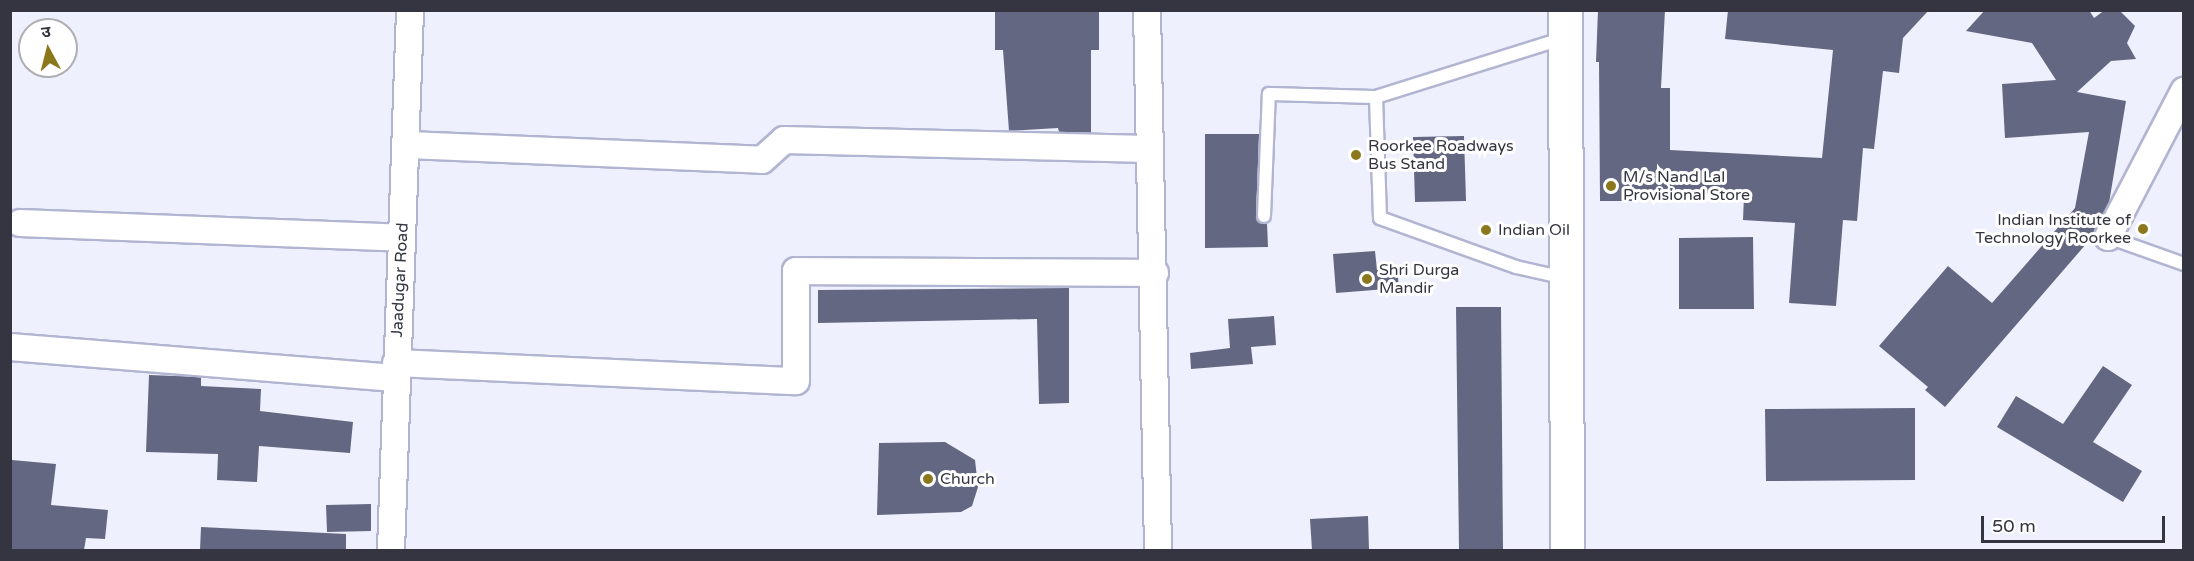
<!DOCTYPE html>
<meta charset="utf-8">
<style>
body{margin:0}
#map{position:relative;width:2194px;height:561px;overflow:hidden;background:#eff0fd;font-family:"Varela Round","Noto Sans Devanagari",sans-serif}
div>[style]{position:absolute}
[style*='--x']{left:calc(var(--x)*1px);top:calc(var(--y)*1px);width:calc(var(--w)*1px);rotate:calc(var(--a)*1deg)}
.building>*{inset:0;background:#646781}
.roads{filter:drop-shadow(2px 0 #b2b5d2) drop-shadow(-2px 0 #b2b5d2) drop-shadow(0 2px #b2b5d2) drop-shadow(0 -2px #b2b5d2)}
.service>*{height:12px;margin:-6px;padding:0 6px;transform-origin:6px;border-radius:6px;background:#fff}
.minor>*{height:26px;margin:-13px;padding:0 13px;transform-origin:13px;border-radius:13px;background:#fff}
.secondary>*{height:33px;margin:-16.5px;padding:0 16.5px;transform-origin:16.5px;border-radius:16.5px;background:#fff}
.dots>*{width:16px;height:16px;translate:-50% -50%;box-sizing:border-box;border:3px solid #fff;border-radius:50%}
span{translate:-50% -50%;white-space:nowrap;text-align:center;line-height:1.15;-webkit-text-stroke:6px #fff;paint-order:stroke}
.poi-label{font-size:16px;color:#343541}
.left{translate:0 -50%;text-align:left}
.right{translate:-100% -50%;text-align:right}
.street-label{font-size:16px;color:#343541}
.frame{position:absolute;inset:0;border:12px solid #343541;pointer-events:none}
.north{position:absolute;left:18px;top:18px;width:60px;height:60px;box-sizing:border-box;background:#fff;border:2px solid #aeaeb3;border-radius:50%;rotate:353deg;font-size:16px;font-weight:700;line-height:24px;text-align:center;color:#343541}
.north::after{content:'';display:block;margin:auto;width:21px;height:27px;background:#8b781d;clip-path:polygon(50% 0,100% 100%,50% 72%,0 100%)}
.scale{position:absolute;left:1981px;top:516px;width:184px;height:27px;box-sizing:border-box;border:3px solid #343541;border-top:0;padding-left:8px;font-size:18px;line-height:21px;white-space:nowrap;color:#343541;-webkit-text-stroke:4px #fff;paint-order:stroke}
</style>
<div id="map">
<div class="building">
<div style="clip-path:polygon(995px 10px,1099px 10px,1099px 50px,1091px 50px,1091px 133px,1059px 132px,1058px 128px,1009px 131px,1003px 50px,995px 50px)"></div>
<div style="clip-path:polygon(1598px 10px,1665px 10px,1661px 88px,1670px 88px,1670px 150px,1822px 158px,1833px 50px,1725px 39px,1728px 10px,1929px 10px,1903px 38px,1899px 73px,1883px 71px,1874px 149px,1863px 148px,1857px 221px,1843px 220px,1836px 306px,1789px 303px,1795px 223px,1743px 220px,1744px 195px,1670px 191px,1670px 201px,1600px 201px,1599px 62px,1596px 62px)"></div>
<div style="clip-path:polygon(1985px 10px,2089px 10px,2094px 18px,2105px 10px,2119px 10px,2135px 26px,2127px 43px,2136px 59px,2111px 61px,2077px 92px,2126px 101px,2109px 203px,2093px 236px,1945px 407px,1925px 390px,1928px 387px,1879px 346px,1948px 266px,1992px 303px,2075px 208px,2089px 132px,2005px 138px,2002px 84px,2056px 80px,2032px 43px,1966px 31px)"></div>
<div style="clip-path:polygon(1205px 134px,1259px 134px,1256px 216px,1257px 221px,1267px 223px,1268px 247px,1205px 248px)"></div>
<div style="clip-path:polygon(1464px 136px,1466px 201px,1415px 202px,1413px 137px)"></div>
<div style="clip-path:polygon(1753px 237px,1754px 309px,1679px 309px,1679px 238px)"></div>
<div style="clip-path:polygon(1375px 251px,1377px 270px,1397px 268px,1399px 288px,1336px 293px,1333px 254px)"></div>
<div style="clip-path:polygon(1069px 288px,1069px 403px,1039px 404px,1037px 319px,818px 323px,818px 290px)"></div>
<div style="clip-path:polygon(1456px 307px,1501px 307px,1503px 550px,1459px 550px)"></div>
<div style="clip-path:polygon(1274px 316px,1276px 345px,1251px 347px,1253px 364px,1191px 369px,1190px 353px,1230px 348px,1228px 319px)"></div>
<div style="clip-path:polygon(2103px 366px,2132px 385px,2093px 442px,2142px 471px,2123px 502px,1997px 427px,2016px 396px,2063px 424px)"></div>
<div style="clip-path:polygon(149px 375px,201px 377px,201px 386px,261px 389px,260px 411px,353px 422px,350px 453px,259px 446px,257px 482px,217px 480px,218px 454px,146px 452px)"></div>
<div style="clip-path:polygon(1915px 408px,1915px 480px,1766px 481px,1765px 409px)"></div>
<div style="clip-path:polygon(945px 442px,975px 460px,978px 487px,972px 506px,961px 512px,877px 515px,879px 443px)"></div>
<div style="clip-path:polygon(12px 460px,56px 464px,51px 505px,108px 510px,105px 539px,86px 538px,84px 550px,10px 550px)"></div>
<div style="clip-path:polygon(371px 504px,371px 531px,327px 532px,326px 505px)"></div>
<div style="clip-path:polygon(1368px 516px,1369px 550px,1312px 550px,1310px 519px)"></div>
<div style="clip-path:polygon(201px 527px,346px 534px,346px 550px,200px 550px)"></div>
</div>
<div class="roads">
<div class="service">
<div style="--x:1376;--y:97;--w:197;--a:-17.4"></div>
<div style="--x:1264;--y:216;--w:122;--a:-87.7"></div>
<div style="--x:1269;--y:94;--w:107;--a:1.6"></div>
<div style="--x:1376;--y:97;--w:121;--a:88.1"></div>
<div style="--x:1380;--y:218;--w:145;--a:19.8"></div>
<div style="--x:1516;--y:267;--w:50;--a:12.7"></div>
<div style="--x:2108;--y:237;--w:81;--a:19.6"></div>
</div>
<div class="minor">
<div style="--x:1147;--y:10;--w:540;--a:88.83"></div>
<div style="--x:408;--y:145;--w:354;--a:2.4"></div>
<div style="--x:762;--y:160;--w:30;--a:-42"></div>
<div style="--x:784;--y:140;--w:364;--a:1.4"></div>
<div style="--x:20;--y:223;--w:382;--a:2.2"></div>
<div style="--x:2108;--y:237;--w:165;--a:-62.5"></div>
<div style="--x:10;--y:347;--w:386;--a:4.6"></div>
<div style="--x:396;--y:363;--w:400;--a:2.6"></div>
<div style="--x:796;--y:381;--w:110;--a:-90"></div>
<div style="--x:796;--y:271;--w:359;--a:0.3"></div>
<div style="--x:391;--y:550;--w:540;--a:-87.98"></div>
</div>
<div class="secondary">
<div style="--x:1565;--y:10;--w:540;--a:89.79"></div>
</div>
</div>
<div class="dots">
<div style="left:1356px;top:155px;background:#8b781d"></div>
<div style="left:1611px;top:186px;background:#8b781d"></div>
<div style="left:2143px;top:229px;background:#8b781d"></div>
<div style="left:1486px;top:230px;background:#8b781d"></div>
<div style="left:1367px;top:279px;background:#8b781d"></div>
<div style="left:928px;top:479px;background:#8b781d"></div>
</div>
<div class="poi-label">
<span class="left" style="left:1368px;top:155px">Roorkee Roadways<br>Bus Stand</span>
<span class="left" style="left:1623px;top:186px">M/s Nand Lal<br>Provisional Store</span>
<span class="right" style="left:2131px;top:229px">Indian Institute of<br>Technology Roorkee</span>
<span class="left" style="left:1498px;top:230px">Indian Oil</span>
<span class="left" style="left:1379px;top:279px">Shri Durga<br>Mandir</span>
<span class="left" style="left:940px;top:479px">Church</span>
</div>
<div class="street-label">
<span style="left:400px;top:280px;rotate:-87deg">Jaadugar Road</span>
</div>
<div class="frame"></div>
<div class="north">उ</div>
<div class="scale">50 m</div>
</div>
